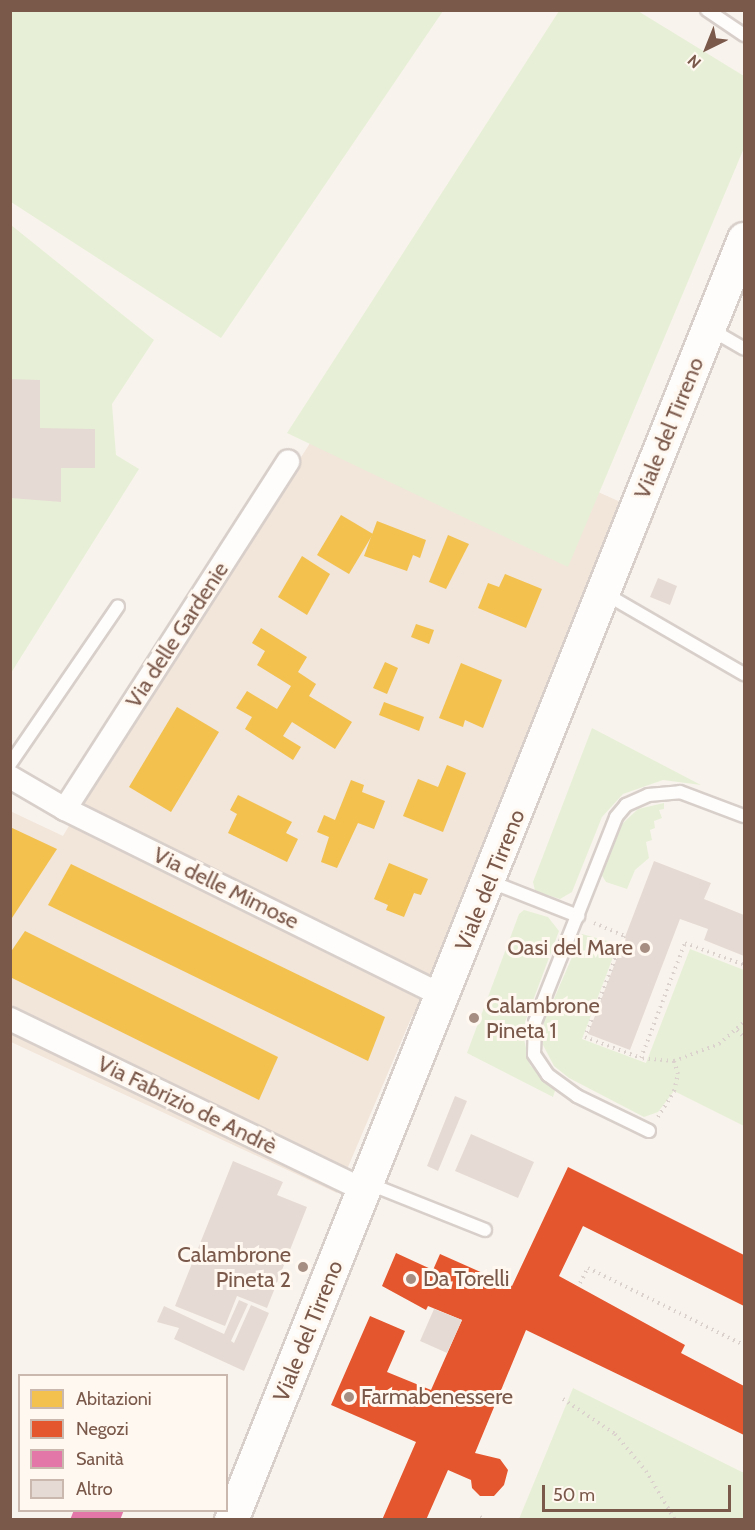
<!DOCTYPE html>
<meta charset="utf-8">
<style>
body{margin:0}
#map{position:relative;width:755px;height:1530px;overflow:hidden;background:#f9f3ed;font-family:Cabin,sans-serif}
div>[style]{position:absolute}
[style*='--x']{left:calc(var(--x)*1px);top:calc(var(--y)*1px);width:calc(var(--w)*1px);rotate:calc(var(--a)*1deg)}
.residential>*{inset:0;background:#f2e5da}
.green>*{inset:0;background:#e7f0d7}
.homes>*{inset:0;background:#f2c14e}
.shops>*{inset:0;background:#e4572e}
.health>*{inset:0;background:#e377a8}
.building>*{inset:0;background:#e6dbd4}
.path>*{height:4px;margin-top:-2px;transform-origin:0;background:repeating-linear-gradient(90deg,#dbd2cd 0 1.5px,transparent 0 6px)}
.roads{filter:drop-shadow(2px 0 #d8cfca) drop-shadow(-2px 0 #d8cfca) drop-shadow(0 2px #d8cfca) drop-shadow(0 -2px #d8cfca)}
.lane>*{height:12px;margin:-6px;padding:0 6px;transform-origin:6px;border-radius:6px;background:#fefdfc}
.street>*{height:22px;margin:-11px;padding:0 11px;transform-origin:11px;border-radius:11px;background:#fefdfc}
.secondary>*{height:33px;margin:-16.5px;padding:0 16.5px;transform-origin:16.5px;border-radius:16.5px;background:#fefdfc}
.dots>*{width:16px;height:16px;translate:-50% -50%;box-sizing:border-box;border:3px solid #fff8f0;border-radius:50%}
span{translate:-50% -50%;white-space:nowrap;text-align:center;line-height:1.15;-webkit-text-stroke:6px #fff8f0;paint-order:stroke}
.street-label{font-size:22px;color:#7a584a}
.poi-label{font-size:22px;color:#7a584a}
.right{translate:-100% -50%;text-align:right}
.left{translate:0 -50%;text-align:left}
.frame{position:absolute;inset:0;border:12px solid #7a584a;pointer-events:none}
.legend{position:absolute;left:18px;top:1374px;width:210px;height:138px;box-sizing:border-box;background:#fff8f0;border:2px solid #cab8ae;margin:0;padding:8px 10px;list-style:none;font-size:18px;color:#7a584a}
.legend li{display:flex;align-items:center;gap:12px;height:30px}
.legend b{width:30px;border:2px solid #cab8ae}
.north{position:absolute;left:677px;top:18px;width:60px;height:60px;-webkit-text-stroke:4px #fff8f0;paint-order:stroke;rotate:223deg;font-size:16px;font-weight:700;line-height:24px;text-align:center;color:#7a584a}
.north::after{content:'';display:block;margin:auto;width:21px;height:27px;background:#7a584a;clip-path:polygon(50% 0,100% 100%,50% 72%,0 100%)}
.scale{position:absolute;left:542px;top:1485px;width:189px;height:27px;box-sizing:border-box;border:3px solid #7a584a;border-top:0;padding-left:8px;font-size:18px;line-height:21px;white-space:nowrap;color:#7a584a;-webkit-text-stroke:4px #fff8f0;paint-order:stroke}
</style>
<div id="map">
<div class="residential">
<div style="clip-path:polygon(350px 381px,654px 517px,446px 1026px,412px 1016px,337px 1193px,11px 1042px,10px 811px,63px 836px,125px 731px)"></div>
</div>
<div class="green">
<div style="clip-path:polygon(10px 11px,11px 10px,443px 11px,221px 338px,11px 202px)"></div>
<div style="clip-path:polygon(559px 11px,638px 11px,744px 76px,744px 148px,568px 567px,287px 433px)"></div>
<div style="clip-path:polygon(11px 225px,154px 340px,112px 404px,116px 455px,139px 469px,11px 673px)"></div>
<div style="clip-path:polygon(592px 728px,701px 785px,663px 780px,623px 794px,602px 817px,572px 892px,560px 899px,535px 891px,533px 882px)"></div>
<div style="clip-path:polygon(664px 803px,664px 809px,659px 810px,662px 818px,654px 821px,655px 828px,650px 830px,652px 840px,646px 842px,649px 858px,635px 870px,627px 889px,606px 882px,601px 874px,622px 824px,638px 809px)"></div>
<div style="clip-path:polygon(524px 910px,548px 917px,559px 931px,525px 1022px,524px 1039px,530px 1065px,555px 1091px,553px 1097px,467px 1053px,519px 914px)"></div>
<div style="clip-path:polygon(582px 934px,618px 944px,582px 1039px,646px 1063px,690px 949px,744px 970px,744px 1126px,674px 1091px,658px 1112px,644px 1117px,569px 1078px,554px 1066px,543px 1045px,544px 1022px)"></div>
<div style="clip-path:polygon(573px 1388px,744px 1473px,744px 1519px,519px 1519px)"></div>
</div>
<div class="homes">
<div style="clip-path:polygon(341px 515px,373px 534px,349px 574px,317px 555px)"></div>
<div style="clip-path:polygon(377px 521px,426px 540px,420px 558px,413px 555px,407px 571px,364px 556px)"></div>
<div style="clip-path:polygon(448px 535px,469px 544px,446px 589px,429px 582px)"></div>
<div style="clip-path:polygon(302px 556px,330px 574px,307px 615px,278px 597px)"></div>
<div style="clip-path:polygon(505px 574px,542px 589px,526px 628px,478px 608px,488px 583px,499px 587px)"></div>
<div style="clip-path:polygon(416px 624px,434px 630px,429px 644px,411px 637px)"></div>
<div style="clip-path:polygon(261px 628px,307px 657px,298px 672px,316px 684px,309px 696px,352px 722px,335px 749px,292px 722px,283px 736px,301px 747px,293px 760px,245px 729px,252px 717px,236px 708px,247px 691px,277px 709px,291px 686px,257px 665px,265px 651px,252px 643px)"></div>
<div style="clip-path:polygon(385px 662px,398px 668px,387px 694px,373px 688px)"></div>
<div style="clip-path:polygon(461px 663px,502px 680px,483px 728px,465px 720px,463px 727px,439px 718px)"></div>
<div style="clip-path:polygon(384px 702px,424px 717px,419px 731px,379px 715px)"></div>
<div style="clip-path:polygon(177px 707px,219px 732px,171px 812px,129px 787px)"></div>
<div style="clip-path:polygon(447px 765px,466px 773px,443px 832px,403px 816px,418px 779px,438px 787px)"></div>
<div style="clip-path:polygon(351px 780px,364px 785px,362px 792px,385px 801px,374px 829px,358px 823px,337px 868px,321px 862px,329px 837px,317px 832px,324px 815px,335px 820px)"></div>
<div style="clip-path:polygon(238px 795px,292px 822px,286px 833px,298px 839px,287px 862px,228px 833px,237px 814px,230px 810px)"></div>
<div style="clip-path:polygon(10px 827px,57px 849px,10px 921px)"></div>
<div style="clip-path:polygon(389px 863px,428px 879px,421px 895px,414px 893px,404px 917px,386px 910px,388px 905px,374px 899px)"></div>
<div style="clip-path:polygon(71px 864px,385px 1017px,368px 1061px,48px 905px)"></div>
<div style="clip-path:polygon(25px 931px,278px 1057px,259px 1100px,10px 977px,10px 953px)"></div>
</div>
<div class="shops">
<div style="clip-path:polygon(568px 1167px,744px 1255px,744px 1306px,583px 1226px,559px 1276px,685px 1345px,681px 1353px,744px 1386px,744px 1435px,526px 1330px,475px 1453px,500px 1459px,508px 1470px,504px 1485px,494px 1496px,480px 1496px,472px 1488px,471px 1480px,448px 1470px,426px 1520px,382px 1520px,416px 1442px,331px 1405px,370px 1316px,405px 1331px,387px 1372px,431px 1390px,462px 1320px,428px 1306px,426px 1310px,382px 1286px,396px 1253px,433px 1270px,440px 1254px,512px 1286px)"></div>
</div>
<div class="health">
<div style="clip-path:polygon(74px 1510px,124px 1510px,120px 1520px,70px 1520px)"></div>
</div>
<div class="building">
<div style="clip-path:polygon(10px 379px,40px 380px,40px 428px,95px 429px,95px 468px,61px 468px,61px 502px,10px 498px)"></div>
<div style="clip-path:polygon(658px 578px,677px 586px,670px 605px,650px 597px)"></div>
<div style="clip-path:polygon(654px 861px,711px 883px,704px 899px,744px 915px,744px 956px,704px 940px,708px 929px,680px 919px,630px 1050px,588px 1034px)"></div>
<div style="clip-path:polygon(455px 1096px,467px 1101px,438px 1171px,427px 1166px)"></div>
<div style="clip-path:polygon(471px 1134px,534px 1162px,518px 1198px,455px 1171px)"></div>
<div style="clip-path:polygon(233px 1161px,283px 1182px,277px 1195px,307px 1207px,267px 1308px,237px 1296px,225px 1326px,175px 1306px)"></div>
<div style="clip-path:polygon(239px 1300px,248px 1304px,231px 1341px,234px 1343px,251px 1305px,269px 1313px,244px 1371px,174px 1339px,179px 1328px,157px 1322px,164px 1306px,224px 1334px)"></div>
<div style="clip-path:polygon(434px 1309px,462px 1320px,447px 1353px,420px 1341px)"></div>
</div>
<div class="path">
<div style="--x:594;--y:923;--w:33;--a:23"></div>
<div style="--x:624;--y:936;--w:108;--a:111.1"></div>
<div style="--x:585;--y:1037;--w:60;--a:20.6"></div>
<div style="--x:737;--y:1030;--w:10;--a:45"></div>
<div style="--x:674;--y:1061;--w:48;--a:-20.7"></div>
<div style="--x:719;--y:1044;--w:33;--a:-41"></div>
<div style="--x:658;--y:1117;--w:31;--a:-58"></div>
<div style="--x:674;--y:1091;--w:17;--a:-77"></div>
<div style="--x:678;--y:1074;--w:14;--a:-107"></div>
<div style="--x:674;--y:1061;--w:33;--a:-175"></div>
<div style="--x:641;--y:1058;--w:123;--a:-69.1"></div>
<div style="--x:685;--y:943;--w:63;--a:20.4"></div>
<div style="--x:580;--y:1283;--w:17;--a:-62"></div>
<div style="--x:588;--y:1268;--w:174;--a:26.3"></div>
<div style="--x:563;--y:1399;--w:63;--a:33.9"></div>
<div style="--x:615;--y:1434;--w:48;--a:50"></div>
<div style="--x:646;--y:1471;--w:57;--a:59.4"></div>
<div style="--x:480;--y:1517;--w:7;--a:27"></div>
</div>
<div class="roads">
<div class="lane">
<div style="--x:707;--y:10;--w:45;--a:34"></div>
<div style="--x:710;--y:329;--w:39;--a:30"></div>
<div style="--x:604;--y:593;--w:162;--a:30.1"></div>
<div style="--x:10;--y:764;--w:191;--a:-55.6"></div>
<div style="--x:489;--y:881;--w:96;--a:21.5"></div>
<div style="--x:649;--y:1131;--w:80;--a:-154.1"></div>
<div style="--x:577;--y:1096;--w:36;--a:-144"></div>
<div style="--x:548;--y:1075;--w:25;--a:-124"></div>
<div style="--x:534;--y:1054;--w:32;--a:-88"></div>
<div style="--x:535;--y:1022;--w:220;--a:-68.4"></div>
<div style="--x:616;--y:817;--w:16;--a:-50"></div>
<div style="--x:626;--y:805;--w:24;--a:-24"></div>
<div style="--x:648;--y:795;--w:32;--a:-5"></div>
<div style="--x:680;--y:792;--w:68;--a:20.6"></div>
<div style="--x:367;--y:1183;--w:127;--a:21.7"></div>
</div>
<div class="street">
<div style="--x:10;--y:777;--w:64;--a:30.2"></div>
<div style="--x:65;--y:809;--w:423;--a:26.3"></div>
<div style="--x:65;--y:809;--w:413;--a:-57.3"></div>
<div style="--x:10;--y:1019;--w:393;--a:25.8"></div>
</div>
<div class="secondary">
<div style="--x:231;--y:1520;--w:1380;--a:-68.18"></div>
</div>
</div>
<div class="dots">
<div style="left:645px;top:948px;background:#a68e83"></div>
<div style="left:474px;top:1018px;background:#a68e83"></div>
<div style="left:303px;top:1267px;background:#a68e83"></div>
<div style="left:411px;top:1279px;background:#a68e83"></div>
<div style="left:349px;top:1397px;background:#a68e83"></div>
</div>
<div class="street-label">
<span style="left:669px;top:428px;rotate:-68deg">Viale del Tirreno</span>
<span style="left:177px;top:635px;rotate:-57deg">Via delle Gardenie</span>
<span style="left:490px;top:880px;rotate:-68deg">Viale del Tirreno</span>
<span style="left:226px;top:888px;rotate:26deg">Via delle Mimose</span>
<span style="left:187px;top:1105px;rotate:26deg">Via Fabrizio de Andrè</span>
<span style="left:308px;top:1331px;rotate:-68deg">Viale del Tirreno</span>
</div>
<div class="poi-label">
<span class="right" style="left:633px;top:948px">Oasi del Mare</span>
<span class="left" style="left:486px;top:1018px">Calambrone<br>Pineta 1</span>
<span class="right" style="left:291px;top:1267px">Calambrone<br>Pineta 2</span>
<span class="left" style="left:423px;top:1279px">Da Torelli</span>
<span class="left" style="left:361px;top:1397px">Farmabenessere</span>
</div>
<div class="frame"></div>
<ul class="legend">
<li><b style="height:16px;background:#f2c14e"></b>Abitazioni</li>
<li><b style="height:16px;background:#e4572e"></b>Negozi</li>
<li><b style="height:16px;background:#e377a8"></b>Sanità</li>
<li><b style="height:16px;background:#e6dbd4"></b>Altro</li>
</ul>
<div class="north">N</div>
<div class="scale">50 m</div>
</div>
